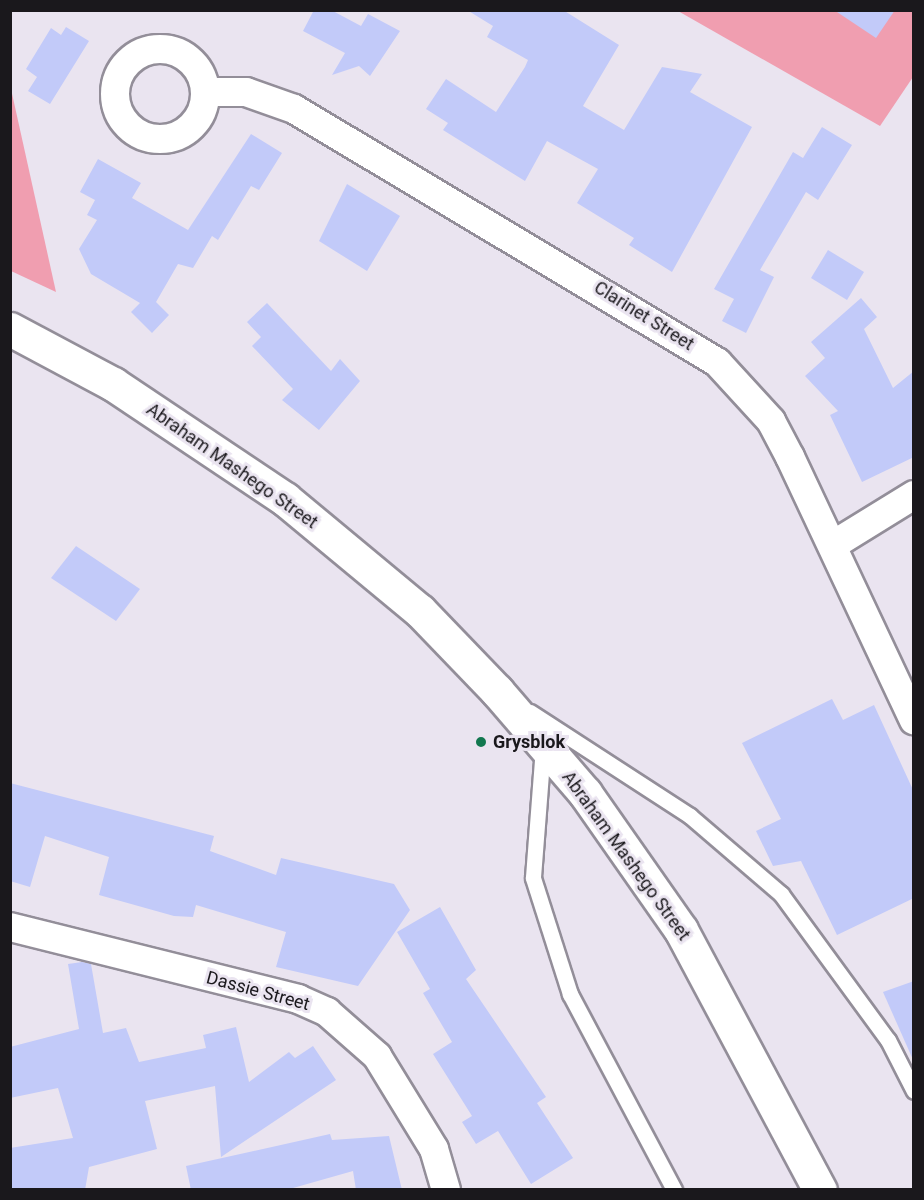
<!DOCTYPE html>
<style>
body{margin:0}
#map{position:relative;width:924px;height:1200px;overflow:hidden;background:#eae4f0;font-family:Roboto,sans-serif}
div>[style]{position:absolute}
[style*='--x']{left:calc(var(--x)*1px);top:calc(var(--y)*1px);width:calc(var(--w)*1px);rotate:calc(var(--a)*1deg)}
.green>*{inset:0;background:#f09eb0}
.building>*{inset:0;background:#c2caf9}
.roads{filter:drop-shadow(2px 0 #938e99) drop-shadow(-2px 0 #938e99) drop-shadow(0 2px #938e99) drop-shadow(0 -2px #938e99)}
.service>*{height:15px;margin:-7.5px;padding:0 7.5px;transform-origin:7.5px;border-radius:7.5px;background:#fff}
.minor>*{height:28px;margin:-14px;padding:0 14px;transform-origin:14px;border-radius:14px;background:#fff}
.minor>.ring{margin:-14px;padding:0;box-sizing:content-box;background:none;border:28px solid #fff;border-radius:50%}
.secondary>*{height:33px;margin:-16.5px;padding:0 16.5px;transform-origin:16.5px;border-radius:16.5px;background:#fff}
.dots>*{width:16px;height:16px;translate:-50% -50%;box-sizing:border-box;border:3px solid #eae4f0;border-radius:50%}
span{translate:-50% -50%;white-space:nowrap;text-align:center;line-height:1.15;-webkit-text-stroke:6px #eae4f0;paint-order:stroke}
.street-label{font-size:18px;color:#1a181c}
.poi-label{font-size:18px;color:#1a181c;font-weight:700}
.left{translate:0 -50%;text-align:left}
.frame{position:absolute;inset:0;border:12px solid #1a181c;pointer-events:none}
</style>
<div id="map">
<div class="green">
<div style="clip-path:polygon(678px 11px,913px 11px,913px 77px,880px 126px)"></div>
<div style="clip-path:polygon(11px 89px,56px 292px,11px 271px)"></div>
</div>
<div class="building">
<div style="clip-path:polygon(314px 10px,331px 10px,361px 26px,368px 14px,400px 31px,370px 76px,359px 66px,332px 75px,345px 53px,303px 31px)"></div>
<div style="clip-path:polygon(467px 10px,563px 10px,619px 45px,583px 106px,624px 130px,662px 67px,702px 74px,690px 92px,752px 127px,672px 272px,629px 245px,634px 238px,577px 203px,598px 169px,547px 141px,525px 181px,443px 130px,448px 123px,426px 109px,446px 79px,496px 112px,525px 67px,528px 60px,487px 37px,493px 26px)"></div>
<div style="clip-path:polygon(834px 10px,895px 10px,876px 38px)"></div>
<div style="clip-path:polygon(66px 27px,89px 41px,50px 104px,28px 91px,37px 77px,26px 69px,51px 28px,61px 35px)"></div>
<div style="clip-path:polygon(822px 127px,852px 145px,818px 200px,806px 192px,760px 270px,774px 277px,746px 333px,722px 321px,734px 299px,714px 289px,793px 152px,803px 158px)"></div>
<div style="clip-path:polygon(251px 134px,282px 153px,259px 190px,251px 186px,218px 240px,212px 236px,193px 268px,178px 264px,156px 302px,169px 315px,152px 333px,131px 312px,140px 303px,91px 274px,79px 249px,97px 220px,87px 215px,95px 200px,80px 192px,98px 159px,141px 183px,132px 198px,188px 230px)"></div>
<div style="clip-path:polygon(347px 184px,400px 216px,367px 271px,319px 241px)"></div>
<div style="clip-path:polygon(828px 250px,864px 272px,847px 300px,811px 278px)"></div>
<div style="clip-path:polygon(861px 298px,877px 317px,864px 329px,893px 388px,914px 371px,914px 457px,862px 482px,830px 415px,838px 411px,805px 376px,825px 358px,811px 342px)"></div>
<div style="clip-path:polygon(267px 303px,331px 371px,340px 359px,360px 381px,319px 430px,282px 400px,293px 389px,252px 346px,261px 337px,247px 322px)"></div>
<div style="clip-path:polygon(76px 546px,140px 589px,116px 621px,51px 578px)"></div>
<div style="clip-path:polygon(832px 699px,843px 720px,874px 705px,914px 792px,914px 898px,837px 935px,801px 861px,773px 866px,756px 831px,781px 819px,742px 743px)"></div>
<div style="clip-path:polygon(10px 783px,214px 836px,210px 851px,276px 875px,281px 858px,394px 884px,410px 910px,358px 986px,276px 967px,286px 932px,196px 905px,193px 917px,174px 916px,99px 895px,109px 857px,45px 836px,30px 887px,10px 881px)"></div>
<div style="clip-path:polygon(440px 907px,476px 970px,466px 979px,546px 1097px,537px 1103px,573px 1158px,531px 1184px,498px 1131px,476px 1144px,462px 1122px,472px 1116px,433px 1054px,452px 1042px,423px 993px,430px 989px,397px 932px)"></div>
<div style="clip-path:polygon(82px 962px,91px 964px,103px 1033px,126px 1028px,139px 1062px,206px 1048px,203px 1035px,236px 1027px,249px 1082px,289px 1052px,295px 1058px,313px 1046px,336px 1080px,221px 1157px,215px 1086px,145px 1101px,157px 1149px,89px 1167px,85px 1190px,10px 1190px,10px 1148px,73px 1138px,58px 1088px,10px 1098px,10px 1047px,79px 1029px,68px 964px)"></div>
<div style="clip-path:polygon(914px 981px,914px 1062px,883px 992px)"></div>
<div style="clip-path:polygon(330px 1134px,332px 1140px,389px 1136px,402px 1190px,356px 1190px,353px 1171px,286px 1190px,191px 1190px,186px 1166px)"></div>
</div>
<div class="roads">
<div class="service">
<div style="--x:530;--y:712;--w:191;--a:33"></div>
<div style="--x:690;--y:816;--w:120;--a:40.6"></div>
<div style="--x:781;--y:894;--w:181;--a:53.8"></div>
<div style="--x:888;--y:1040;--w:57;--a:63"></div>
<div style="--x:543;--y:747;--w:131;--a:94.4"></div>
<div style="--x:533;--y:878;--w:122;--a:72.3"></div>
<div style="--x:570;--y:994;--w:222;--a:62"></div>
</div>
<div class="minor">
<div class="ring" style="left:115px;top:49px;width:62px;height:62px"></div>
<div style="--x:205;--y:92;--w:41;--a:0"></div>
<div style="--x:246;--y:92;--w:51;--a:19.5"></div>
<div style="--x:294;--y:109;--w:493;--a:30.9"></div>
<div style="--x:717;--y:362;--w:80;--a:47.5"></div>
<div style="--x:771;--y:421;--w:41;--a:62.2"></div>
<div style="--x:790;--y:457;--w:291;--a:64.8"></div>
<div style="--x:833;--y:545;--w:95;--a:-31.7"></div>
<div style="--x:10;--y:927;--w:297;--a:14"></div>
<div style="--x:298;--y:999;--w:32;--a:24"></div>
<div style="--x:327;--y:1012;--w:67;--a:41.3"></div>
<div style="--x:377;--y:1056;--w:109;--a:58.5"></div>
<div style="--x:434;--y:1149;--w:43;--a:73.7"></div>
</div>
<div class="secondary">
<div style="--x:10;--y:329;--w:117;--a:28.1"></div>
<div style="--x:113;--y:384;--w:207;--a:33.8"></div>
<div style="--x:285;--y:499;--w:175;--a:39.7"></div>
<div style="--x:420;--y:611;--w:111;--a:46.1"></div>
<div style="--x:497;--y:691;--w:135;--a:49.2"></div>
<div style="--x:585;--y:793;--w:167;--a:55"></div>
<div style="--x:681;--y:930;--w:295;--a:61.9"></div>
</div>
</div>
<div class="dots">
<div style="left:481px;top:742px;background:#12774f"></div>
</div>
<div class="street-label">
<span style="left:644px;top:316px;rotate:32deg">Clarinet Street</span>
<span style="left:232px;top:466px;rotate:35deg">Abraham Mashego Street</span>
<span style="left:626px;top:856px;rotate:54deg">Abraham Mashego Street</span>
<span style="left:258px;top:991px;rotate:15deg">Dassie Street</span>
</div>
<div class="poi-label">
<span class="left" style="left:493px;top:742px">Grysblok</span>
</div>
<div class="frame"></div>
</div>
